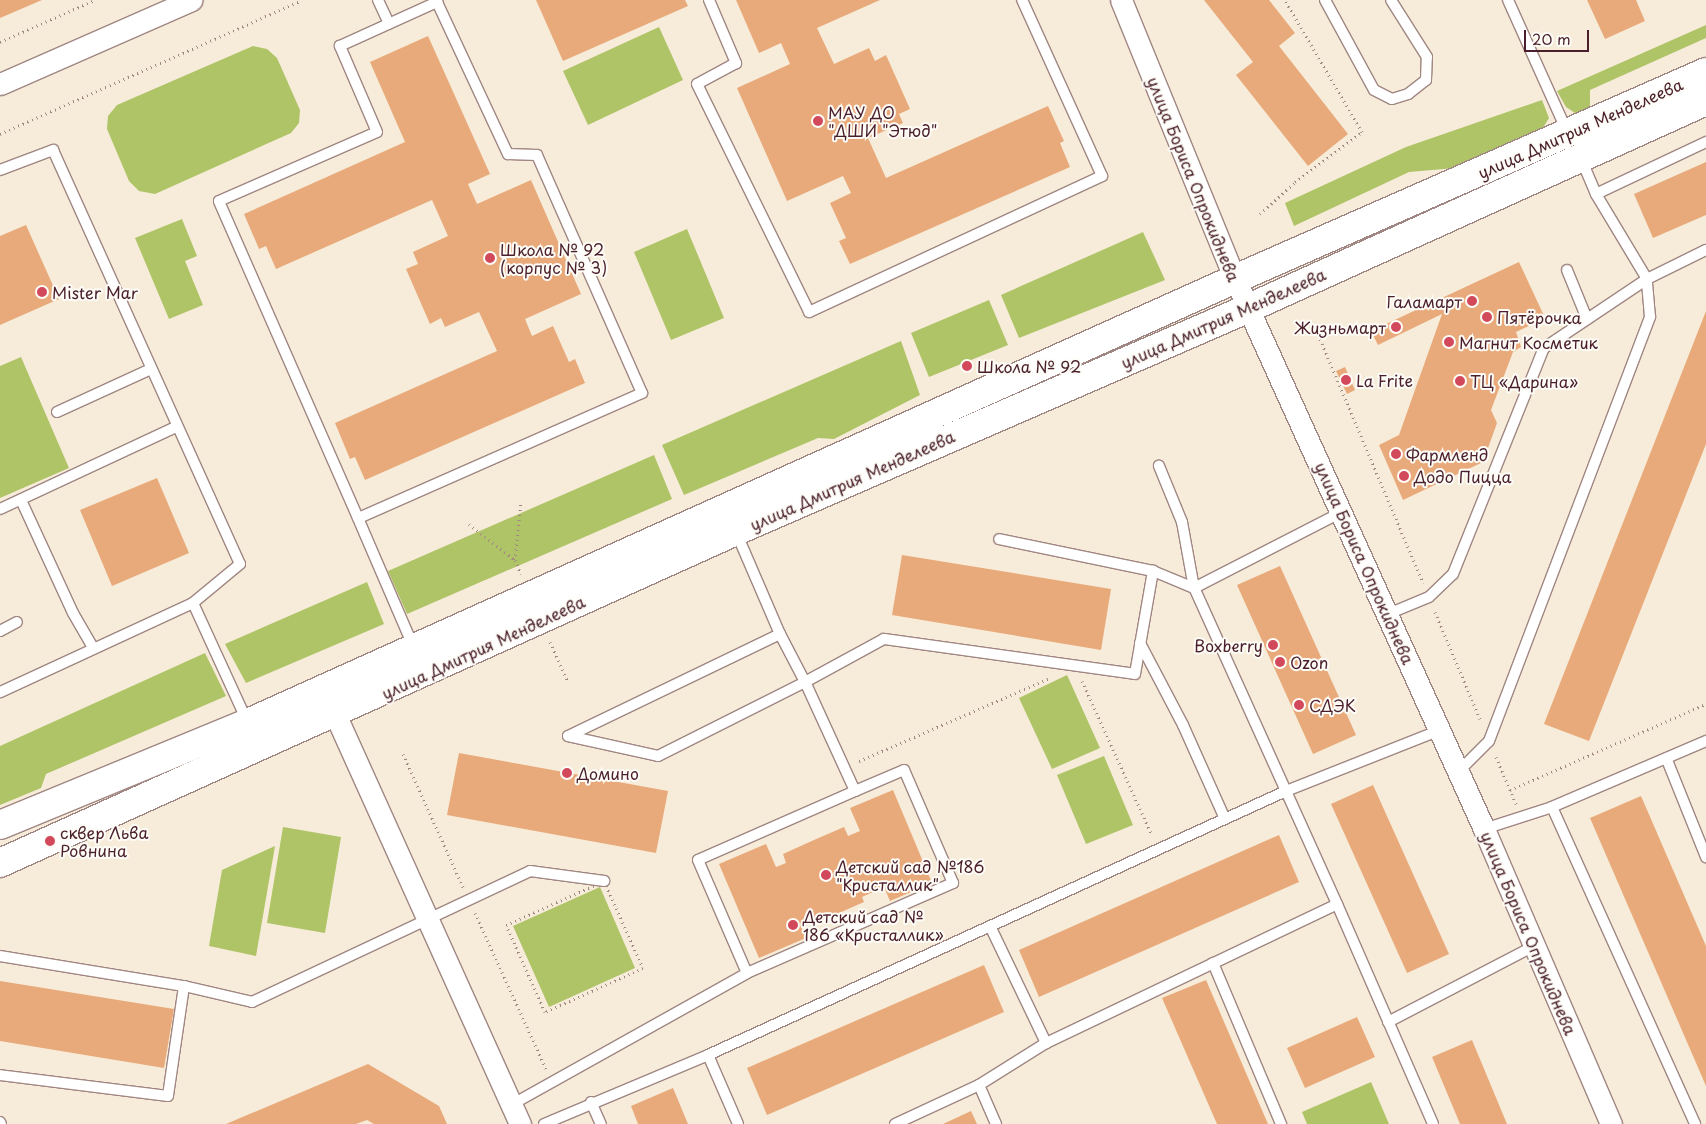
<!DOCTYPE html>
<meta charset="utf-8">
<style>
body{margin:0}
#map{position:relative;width:1706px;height:1124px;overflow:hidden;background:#f7ecd9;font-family:"Playpen Sans",sans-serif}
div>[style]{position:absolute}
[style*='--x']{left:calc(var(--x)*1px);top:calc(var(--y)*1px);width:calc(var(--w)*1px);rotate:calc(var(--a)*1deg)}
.green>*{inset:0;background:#afc367}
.building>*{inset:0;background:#e8aa7a}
.path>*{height:3px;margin-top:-1.5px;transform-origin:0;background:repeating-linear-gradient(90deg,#a08682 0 1px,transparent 0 5px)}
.roads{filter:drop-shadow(1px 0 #a08682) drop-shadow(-1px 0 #a08682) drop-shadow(0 1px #a08682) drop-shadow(0 -1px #a08682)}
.lane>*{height:10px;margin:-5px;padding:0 5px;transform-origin:5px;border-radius:5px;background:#fff}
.street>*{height:21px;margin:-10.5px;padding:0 10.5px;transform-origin:10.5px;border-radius:10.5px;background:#fff}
.secondary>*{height:28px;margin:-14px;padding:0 14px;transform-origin:14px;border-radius:14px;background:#fff}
.dots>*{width:14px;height:14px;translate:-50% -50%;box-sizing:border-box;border:2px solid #fdfcf7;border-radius:50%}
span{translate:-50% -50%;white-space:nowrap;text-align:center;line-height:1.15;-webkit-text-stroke:4px #fdfcf7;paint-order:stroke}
.poi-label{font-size:16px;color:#4a1f2b}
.left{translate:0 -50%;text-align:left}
.right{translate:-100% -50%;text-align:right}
.street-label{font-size:16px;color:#4a1f2b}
.scale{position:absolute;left:1524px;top:30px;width:65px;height:22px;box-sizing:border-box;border:2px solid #4a1f2b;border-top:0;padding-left:6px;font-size:15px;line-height:18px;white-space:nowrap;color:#4a1f2b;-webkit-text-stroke:4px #fdfcf7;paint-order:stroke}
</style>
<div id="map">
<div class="green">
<div style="clip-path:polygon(1706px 25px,1706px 38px,1590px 90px,1590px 108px,1578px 115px,1566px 107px,1557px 91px)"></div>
<div style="clip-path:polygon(659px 27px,683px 80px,588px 125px,563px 71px)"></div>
<div style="clip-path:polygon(253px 46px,267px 49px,277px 58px,300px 110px,299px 123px,291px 133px,155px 194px,139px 191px,129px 181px,107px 129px,108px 116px,117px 105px)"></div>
<div style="clip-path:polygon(1542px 100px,1549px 118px,1541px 131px,1455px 168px,1409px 172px,1294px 226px,1285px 203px,1406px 147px)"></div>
<div style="clip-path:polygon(182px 219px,197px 256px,185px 261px,203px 305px,169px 319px,135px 238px)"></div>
<div style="clip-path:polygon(687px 229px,724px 318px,671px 340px,634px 252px)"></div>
<div style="clip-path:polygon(1143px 232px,1165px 280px,1019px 338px,1001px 295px)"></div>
<div style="clip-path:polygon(989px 300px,1008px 345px,929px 377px,911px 333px)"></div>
<div style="clip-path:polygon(901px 341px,920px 395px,834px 439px,818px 438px,684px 495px,662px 445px)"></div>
<div style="clip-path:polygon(21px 357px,69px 468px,0 498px,0 366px)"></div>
<div style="clip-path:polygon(654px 455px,672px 499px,407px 614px,388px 571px)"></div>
<div style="clip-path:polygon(367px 582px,384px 624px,246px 683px,225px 644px)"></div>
<div style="clip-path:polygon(205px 653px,226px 696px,46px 774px,41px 788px,0 805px,0 746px)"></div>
<div style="clip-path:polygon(1067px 675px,1100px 748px,1052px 769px,1019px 698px)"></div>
<div style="clip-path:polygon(1104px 756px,1133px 825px,1086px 844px,1057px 775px)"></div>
<div style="clip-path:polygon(283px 827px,341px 837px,325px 933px,267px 923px)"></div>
<div style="clip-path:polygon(275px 846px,256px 956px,209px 946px,222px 870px)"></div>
<div style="clip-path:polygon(600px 887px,635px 968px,549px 1007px,513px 926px)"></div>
<div style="clip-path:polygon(1371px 1082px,1389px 1124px,1307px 1124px,1302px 1112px)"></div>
</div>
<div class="building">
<div style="clip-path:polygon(0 0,42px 0,0 18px)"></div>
<div style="clip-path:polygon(536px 0,685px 0,688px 6px,563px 61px)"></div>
<div style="clip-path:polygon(736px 0,880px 0,817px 28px,834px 64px,869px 48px,875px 61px,886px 55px,910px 109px,899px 114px,903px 123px,868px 138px,886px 178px,1048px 106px,1064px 141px,1060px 143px,1070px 167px,850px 264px,839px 241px,846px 238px,830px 203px,851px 193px,843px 176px,787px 201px,737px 88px,790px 64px,781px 43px,759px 53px)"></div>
<div style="clip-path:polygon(1204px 0,1269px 0,1295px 33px,1279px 46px,1348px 134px,1308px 166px,1236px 75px,1253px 62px)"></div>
<div style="clip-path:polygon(1587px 0,1636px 0,1645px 21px,1605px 39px)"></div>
<div style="clip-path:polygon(428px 36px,490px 174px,468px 184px,477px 204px,531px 180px,581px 294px,525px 319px,532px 336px,553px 326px,569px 362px,575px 359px,585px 383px,365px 480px,355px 457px,350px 459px,335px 423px,497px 351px,479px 312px,445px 327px,441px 318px,430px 324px,406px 269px,418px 264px,413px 252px,448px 236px,432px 200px,276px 269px,266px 246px,259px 249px,244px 214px,405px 142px,370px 62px)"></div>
<div style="clip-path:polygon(1706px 162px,1706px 215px,1653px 238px,1634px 194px)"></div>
<div style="clip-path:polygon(26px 225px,59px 299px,0 325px,0 236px)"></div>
<div style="clip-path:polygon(1519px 262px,1545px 318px,1516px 332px,1521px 347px,1513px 352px,1491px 410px,1497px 423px,1483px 462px,1403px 500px,1379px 445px,1399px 435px,1442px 314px,1378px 345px,1371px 331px)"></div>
<div style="clip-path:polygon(1706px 311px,1706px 444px,1589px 741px,1544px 724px)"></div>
<div style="clip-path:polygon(1345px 367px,1355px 390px,1347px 394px,1336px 371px)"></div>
<div style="clip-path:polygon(157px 478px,189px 553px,112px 586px,80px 510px)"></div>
<div style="clip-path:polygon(902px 555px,1111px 589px,1101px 650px,892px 615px)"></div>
<div style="clip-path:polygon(1280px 566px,1356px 735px,1313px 754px,1237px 585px)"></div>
<div style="clip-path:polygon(459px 753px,668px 791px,656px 853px,447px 815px)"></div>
<div style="clip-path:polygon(1373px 785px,1449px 954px,1407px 973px,1331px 804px)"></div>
<div style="clip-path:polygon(893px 790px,932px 883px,890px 901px,884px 887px,862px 897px,864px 902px,823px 920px,820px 915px,800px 924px,806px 938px,759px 958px,719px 864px,766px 844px,776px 867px,786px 863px,783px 854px,814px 840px,844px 827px,848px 836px,860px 831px,850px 808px)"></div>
<div style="clip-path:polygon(1641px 796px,1706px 946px,1706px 1086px,1590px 818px)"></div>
<div style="clip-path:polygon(1279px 835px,1299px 882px,1039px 997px,1019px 950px)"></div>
<div style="clip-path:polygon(984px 965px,1004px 1012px,767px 1115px,747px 1068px)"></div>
<div style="clip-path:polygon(1206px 980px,1268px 1124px,1217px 1124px,1162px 998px)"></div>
<div style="clip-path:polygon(0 981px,174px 1009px,164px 1068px,0 1041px)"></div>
<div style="clip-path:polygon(1357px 1017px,1375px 1057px,1305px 1088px,1287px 1048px)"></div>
<div style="clip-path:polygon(1472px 1040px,1507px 1124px,1460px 1124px,1432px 1057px)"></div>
<div style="clip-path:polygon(368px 1064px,439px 1106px,447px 1124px,374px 1124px,367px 1120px,356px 1124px,226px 1124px)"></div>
<div style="clip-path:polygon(673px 1088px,688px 1124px,638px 1124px,631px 1106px)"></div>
<div style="clip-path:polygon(971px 1111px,977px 1124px,943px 1124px)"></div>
</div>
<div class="path">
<div style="--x:0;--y:42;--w:104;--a:-23.9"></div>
<div style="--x:0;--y:134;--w:330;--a:-23.9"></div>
<div style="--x:1260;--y:214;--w:47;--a:-42.4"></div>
<div style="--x:1295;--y:182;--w:84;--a:-36.7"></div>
<div style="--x:1362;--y:132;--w:153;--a:-120.3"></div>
<div style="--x:1320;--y:339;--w:265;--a:67.1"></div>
<div style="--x:469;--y:524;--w:58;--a:38"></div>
<div style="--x:515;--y:560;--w:15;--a:67"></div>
<div style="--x:515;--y:560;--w:59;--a:-84.2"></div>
<div style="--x:1435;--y:612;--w:116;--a:67.2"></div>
<div style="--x:550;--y:642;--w:44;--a:65.8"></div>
<div style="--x:1082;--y:681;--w:169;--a:65.6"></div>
<div style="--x:403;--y:754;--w:146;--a:65.7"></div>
<div style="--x:1496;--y:757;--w:51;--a:66.9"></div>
<div style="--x:859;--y:761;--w:206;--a:-23.5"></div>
<div style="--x:1510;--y:790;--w:214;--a:-23.7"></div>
<div style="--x:604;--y:881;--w:95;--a:65.9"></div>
<div style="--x:643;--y:968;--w:107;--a:155.8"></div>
<div style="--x:545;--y:1012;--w:95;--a:-114.1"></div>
<div style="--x:506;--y:925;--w:107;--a:-24.2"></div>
<div style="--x:475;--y:913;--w:171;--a:65.5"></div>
</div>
<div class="roads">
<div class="lane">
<div style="--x:378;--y:0;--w:26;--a:65"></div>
<div style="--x:709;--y:0;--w:69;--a:66.8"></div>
<div style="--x:736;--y:63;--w:44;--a:151.7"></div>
<div style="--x:697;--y:84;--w:254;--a:63.8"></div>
<div style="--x:809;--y:312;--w:323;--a:-24.9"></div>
<div style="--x:1102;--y:176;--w:193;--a:-114.4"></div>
<div style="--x:1325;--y:0;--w:102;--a:61.4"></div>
<div style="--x:1374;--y:90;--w:20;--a:27"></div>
<div style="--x:1392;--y:99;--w:17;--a:-17"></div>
<div style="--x:1408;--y:94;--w:23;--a:-38"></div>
<div style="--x:1426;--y:80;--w:23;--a:-88"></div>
<div style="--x:1427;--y:57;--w:67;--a:-122.3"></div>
<div style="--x:1508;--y:0;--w:144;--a:65.8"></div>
<div style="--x:437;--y:2;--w:168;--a:65"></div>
<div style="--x:508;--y:154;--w:29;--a:2"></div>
<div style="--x:537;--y:155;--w:260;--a:66.2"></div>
<div style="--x:642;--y:393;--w:310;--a:156.2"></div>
<div style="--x:358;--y:518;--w:346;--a:-113.7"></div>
<div style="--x:219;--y:201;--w:172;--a:-23.6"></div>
<div style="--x:377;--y:132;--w:94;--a:-113.3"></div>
<div style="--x:340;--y:46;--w:107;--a:-24.4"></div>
<div style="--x:0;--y:170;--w:57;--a:-20.7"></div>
<div style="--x:53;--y:150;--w:454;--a:65.7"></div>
<div style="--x:240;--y:564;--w:61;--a:140.3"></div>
<div style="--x:193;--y:603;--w:213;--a:155.2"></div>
<div style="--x:1596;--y:194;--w:122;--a:-25.3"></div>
<div style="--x:1567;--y:270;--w:53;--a:67.8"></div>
<div style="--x:57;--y:412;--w:103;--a:-24.6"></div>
<div style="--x:21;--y:500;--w:124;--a:65.3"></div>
<div style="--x:73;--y:613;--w:39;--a:60"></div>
<div style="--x:0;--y:509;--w:194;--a:-25"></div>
<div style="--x:358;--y:518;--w:142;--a:66.7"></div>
<div style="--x:736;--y:532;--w:111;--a:66.7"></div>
<div style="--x:1153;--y:571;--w:44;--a:22.5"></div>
<div style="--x:1194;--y:588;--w:166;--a:-27.2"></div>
<div style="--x:193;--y:603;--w:132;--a:65.4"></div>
<div style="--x:1388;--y:614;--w:44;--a:-22.5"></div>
<div style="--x:1429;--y:597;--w:33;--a:-44"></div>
<div style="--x:1453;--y:574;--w:244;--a:-68.1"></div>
<div style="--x:1544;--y:348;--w:124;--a:-33.8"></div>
<div style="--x:1647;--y:279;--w:66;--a:-26.2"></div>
<div style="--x:0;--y:631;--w:19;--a:-28"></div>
<div style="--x:1140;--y:643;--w:93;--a:62.3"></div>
<div style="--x:1183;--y:725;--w:103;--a:65.9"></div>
<div style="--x:1667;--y:760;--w:105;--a:68.1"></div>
<div style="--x:1459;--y:771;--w:42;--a:-45"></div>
<div style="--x:1489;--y:741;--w:454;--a:-69.2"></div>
<div style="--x:1650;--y:317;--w:38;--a:-95"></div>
<div style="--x:1647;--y:279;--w:99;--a:-121"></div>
<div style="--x:1596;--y:194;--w:38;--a:-113"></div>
<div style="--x:855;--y:791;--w:171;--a:156.3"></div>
<div style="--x:698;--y:860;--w:123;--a:66.6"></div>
<div style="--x:747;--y:973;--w:225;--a:-23.6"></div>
<div style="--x:953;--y:883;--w:123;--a:-113.4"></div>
<div style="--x:904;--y:770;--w:53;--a:156.8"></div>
<div style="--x:855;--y:791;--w:120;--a:-114.6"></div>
<div style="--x:805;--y:682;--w:54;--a:-117.5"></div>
<div style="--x:780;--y:634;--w:235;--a:154.3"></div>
<div style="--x:568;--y:736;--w:92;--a:12.5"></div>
<div style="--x:658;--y:756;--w:165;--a:-26.7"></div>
<div style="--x:805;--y:682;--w:90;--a:-28.6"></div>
<div style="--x:884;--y:639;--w:253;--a:7.9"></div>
<div style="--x:1135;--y:674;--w:105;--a:-80.1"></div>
<div style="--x:1153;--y:571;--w:157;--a:-168.3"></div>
<div style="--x:1552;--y:807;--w:348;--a:65.7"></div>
<div style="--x:1484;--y:829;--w:71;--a:-17.9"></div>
<div style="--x:1552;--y:807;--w:168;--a:-23.2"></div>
<div style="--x:1337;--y:904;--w:240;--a:66.4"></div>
<div style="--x:990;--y:926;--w:130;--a:64.4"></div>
<div style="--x:0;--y:956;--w:186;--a:9.3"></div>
<div style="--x:184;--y:986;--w:111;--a:98.3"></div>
<div style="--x:168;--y:1096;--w:169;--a:-172.9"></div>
<div style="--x:1213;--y:963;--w:175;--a:67.1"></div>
<div style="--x:184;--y:986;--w:70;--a:13.2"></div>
<div style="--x:252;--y:1002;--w:307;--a:-25.2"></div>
<div style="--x:530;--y:871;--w:75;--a:7.7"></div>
<div style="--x:1388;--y:1022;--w:165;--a:-27.5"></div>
<div style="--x:708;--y:1055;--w:75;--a:66.5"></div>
<div style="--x:979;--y:1085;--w:43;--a:66.4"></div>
<div style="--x:591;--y:1102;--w:24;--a:66"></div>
<div style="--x:511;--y:1105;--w:270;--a:-29.2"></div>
<div style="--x:0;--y:1122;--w:2;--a:63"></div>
<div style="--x:544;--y:1124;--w:178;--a:-22.8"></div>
<div style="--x:708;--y:1055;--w:635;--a:-24.55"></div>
<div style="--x:1286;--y:791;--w:166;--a:-21.6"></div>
<div style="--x:895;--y:1124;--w:93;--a:-24.9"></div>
<div style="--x:979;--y:1085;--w:79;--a:-32.1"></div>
<div style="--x:1046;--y:1043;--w:322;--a:-25.5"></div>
<div style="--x:1337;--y:904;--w:347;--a:-114.3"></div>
<div style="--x:1194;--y:588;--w:67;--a:-100.3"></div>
<div style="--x:1182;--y:522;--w:61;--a:-112.3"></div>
</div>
<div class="street">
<div style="--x:1121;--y:0;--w:301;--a:67.8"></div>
<div style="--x:1235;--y:279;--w:604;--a:65.64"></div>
<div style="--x:1484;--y:829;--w:321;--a:66.7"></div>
<div style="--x:0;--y:84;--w:209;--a:-23.7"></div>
<div style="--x:335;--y:714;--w:450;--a:65.7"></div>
</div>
<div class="secondary">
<div style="--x:0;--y:825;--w:268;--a:-22.4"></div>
<div style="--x:248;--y:723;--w:1082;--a:-24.22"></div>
<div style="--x:1235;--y:279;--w:514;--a:-23.73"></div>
<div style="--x:0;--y:863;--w:807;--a:-24.28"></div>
<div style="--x:736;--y:531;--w:559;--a:-23.49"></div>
<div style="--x:1249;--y:308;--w:502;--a:-24.37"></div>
</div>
</div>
<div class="dots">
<div style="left:818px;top:121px;background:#d1495b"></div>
<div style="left:490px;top:258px;background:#d1495b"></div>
<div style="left:42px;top:292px;background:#d1495b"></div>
<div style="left:1472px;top:301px;background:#d1495b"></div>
<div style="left:1487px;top:317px;background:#d1495b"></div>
<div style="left:1396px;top:327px;background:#d1495b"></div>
<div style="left:1449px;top:342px;background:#d1495b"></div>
<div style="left:967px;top:366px;background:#d1495b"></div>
<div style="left:1346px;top:380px;background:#d1495b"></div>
<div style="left:1460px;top:381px;background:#d1495b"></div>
<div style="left:1396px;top:454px;background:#d1495b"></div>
<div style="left:1404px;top:476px;background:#d1495b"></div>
<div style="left:1273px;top:645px;background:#d1495b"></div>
<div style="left:1280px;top:662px;background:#d1495b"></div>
<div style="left:1299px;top:705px;background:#d1495b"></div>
<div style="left:567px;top:773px;background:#d1495b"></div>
<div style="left:50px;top:841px;background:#d1495b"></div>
<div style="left:826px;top:875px;background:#d1495b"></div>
<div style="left:793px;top:925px;background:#d1495b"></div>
</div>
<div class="poi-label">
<span class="left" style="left:828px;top:121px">МАУ ДО<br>"ДШИ "Этюд"</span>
<span class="left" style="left:500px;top:258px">Школа № 92<br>(корпус № 3)</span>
<span class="left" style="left:52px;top:292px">Mister Mar</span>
<span class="right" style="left:1462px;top:301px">Галамарт</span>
<span class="left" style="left:1497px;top:317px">Пятёрочка</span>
<span class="right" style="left:1386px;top:327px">Жизньмарт</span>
<span class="left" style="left:1459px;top:342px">Магнит Косметик</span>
<span class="left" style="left:977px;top:366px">Школа № 92</span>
<span class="left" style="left:1356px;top:380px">La Frite</span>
<span class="left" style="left:1470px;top:381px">ТЦ «Дарина»</span>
<span class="left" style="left:1406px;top:454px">Фармленд</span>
<span class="left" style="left:1414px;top:476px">Додо Пицца</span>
<span class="right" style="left:1263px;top:645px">Boxberry</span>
<span class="left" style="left:1290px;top:662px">Ozon</span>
<span class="left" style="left:1309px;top:705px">СДЭК</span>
<span class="left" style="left:577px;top:773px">Домино</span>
<span class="left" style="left:60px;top:841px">сквер Льва<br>Ровнина</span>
<span class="left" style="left:836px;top:875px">Детский сад №186<br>"Кристаллик"</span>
<span class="left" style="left:803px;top:925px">Детский сад №<br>186 «Кристаллик»</span>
</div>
<div class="street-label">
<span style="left:1580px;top:128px;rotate:-24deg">улица Дмитрия Менделеева</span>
<span style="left:1194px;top:179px;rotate:68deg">улица Бориса Опрокиднева</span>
<span style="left:1223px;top:318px;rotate:-24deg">улица Дмитрия Менделеева</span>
<span style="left:852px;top:480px;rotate:-24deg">улица Дмитрия Менделеева</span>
<span style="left:1365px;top:563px;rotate:66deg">улица Бориса Опрокиднева</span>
<span style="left:483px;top:647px;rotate:-25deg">улица Дмитрия Менделеева</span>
<span style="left:1529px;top:933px;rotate:67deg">улица Бориса Опрокиднева</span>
</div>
<div class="scale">20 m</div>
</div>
